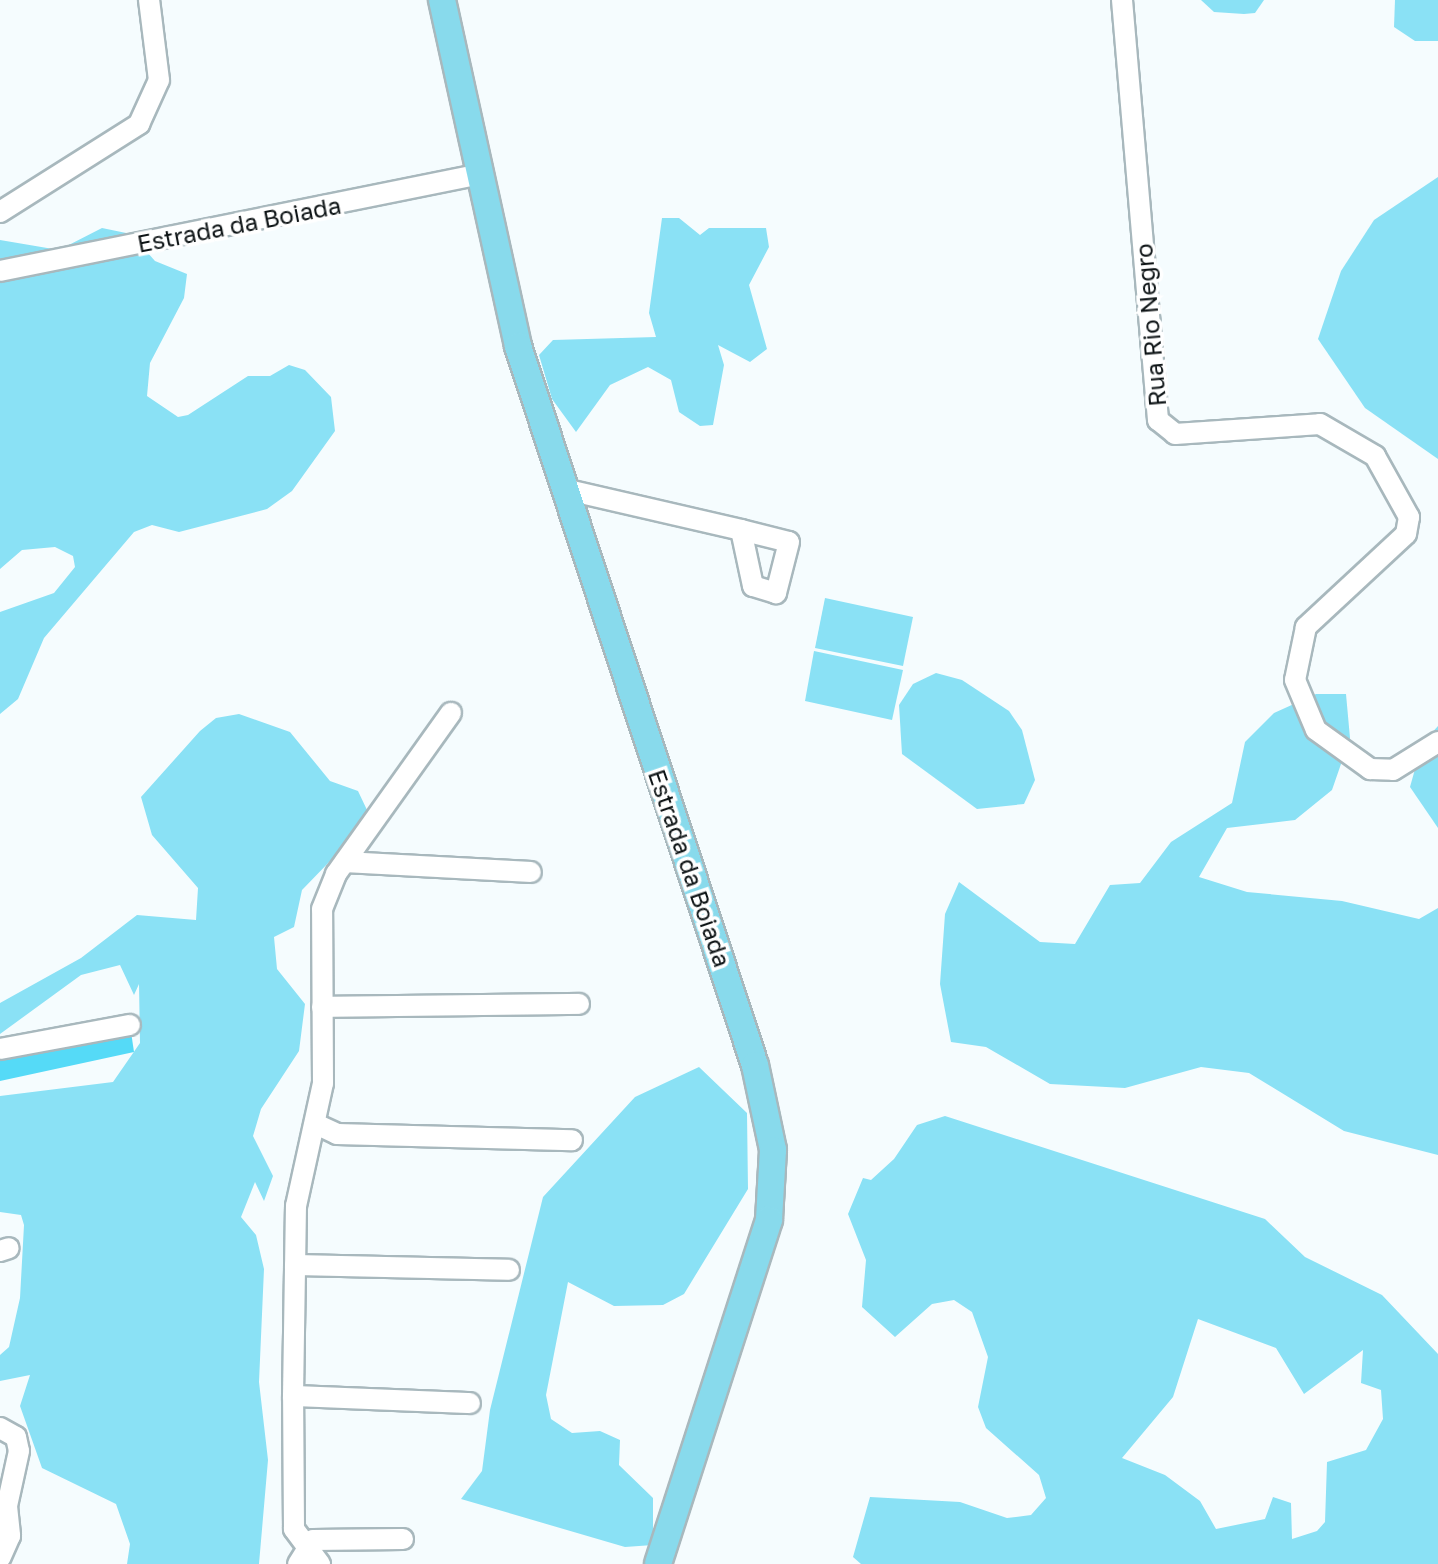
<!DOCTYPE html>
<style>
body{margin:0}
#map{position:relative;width:1438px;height:1564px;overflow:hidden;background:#f5fcfe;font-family:"Golos Text",sans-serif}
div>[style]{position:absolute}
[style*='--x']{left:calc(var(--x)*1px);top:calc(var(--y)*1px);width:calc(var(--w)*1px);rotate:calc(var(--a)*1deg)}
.green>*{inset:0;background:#8ae1f5}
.building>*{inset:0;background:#55daf7}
.roads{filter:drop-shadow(2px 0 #a8b8bd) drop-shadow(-2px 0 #a8b8bd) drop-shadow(0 2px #a8b8bd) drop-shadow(0 -2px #a8b8bd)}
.minor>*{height:20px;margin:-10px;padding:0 10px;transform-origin:10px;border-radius:10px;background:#fff}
.major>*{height:26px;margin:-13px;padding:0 13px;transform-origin:13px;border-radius:13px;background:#88daec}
span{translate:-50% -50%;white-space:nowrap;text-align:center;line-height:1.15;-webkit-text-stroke:7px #fff;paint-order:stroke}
.street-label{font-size:24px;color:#0e1416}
</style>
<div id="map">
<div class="green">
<div style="clip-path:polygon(1201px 0,1264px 0,1255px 13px,1244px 14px,1214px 12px)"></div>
<div style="clip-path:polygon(1395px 0,1438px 0,1438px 41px,1415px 41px,1394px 27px)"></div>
<div style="clip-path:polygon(1438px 177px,1438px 459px,1365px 408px,1318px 339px,1341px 271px,1374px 220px)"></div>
<div style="clip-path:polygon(662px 218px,679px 218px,700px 235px,709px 228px,766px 228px,769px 247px,749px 285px,767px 349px,750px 362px,718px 345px,724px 365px,713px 425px,700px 426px,679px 412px,671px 380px,648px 367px,610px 385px,576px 432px,552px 399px,539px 355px,553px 340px,656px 337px,649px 313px)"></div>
<div style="clip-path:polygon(102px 228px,131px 234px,155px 261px,187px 274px,184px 298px,150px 363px,147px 396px,178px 417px,188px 415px,248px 376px,270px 376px,289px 365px,305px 370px,331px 397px,335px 431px,292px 491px,267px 509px,179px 532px,152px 525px,134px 532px,44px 638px,18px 699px,0 714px,0 612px,54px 593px,75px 567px,73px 556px,55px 547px,22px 550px,0 569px,0 240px,59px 250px)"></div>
<div style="clip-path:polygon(825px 598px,913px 617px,903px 666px,815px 648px)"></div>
<div style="clip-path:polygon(814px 651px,903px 670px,892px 720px,805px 701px)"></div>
<div style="clip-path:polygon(936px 673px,962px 680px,1009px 711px,1022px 730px,1035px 780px,1024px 804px,977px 809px,902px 754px,899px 705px,913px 684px)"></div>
<div style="clip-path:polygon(1316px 694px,1346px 694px,1350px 738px,1332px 790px,1295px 820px,1227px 828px,1199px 877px,1247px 892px,1342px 901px,1419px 919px,1438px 908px,1438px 1155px,1344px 1131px,1249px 1073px,1201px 1067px,1125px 1088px,1050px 1084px,986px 1047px,951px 1042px,940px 984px,945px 914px,959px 882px,1040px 942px,1075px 944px,1110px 885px,1140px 883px,1171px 842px,1232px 803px,1245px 742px,1274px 713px)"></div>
<div style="clip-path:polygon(239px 714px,290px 732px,330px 781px,358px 791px,367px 810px,365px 825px,302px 890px,294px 927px,274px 937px,277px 969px,305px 1004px,299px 1051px,261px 1109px,253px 1136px,273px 1176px,264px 1201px,255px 1182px,241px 1217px,256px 1235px,264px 1269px,259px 1382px,268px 1460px,259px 1564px,127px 1564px,130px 1544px,116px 1504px,42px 1468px,20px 1406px,30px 1375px,0 1381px,0 1355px,9px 1347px,20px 1298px,24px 1225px,21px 1215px,0 1212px,0 1096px,113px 1082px,140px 1043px,139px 984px,134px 995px,120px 965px,81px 975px,0 1034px,0 1003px,81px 958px,137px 915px,196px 920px,198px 888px,152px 835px,141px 797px,200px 731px,216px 718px)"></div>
<div style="clip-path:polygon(1438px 726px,1438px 828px,1410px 787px,1422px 744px)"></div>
<div style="clip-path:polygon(699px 1067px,747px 1113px,748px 1189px,684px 1294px,663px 1305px,614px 1306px,568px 1282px,546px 1395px,551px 1419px,572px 1433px,600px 1431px,620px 1440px,619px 1465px,653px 1498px,653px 1545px,625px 1547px,461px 1499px,482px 1471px,490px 1410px,543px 1197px,635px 1097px)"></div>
<div style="clip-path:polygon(evenodd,945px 1116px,1265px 1219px,1305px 1257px,1382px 1295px,1438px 1354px,1438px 1564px,861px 1564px,853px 1557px,870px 1497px,960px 1502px,1007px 1518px,1031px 1515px,1046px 1498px,1039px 1475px,986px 1428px,978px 1407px,988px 1357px,972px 1312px,954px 1300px,932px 1304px,895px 1337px,862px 1307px,866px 1260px,848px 1214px,863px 1178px,871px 1180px,894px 1159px,917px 1125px,945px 1116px,1198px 1319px,1276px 1348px,1304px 1394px,1363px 1350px,1361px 1383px,1381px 1390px,1383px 1419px,1366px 1450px,1327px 1462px,1325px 1522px,1317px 1531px,1292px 1539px,1291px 1503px,1273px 1497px,1265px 1519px,1216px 1529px,1200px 1501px,1165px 1475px,1122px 1458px,1173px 1397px,1198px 1319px)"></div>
</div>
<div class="building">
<div style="clip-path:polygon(130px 1025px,134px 1052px,0 1081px,0 1055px)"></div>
</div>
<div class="roads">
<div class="minor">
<div style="--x:1122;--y:0;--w:422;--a:85.1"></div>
<div style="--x:1158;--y:420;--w:22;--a:39"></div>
<div style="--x:1175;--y:434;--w:145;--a:-3.9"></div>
<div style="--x:1320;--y:424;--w:64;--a:30.2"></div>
<div style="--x:1375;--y:456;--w:70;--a:60.9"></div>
<div style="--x:1409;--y:517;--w:17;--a:100"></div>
<div style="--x:1406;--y:534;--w:137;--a:137.1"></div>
<div style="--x:1306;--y:627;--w:54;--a:101.7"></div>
<div style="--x:1295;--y:680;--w:54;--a:67.2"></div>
<div style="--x:1316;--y:730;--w:67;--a:35.8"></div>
<div style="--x:1370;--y:769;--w:23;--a:2"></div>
<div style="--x:1393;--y:770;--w:53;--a:-31.9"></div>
<div style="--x:0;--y:212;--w:165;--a:-32.3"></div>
<div style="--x:139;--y:124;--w:48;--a:-65.6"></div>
<div style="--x:159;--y:80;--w:81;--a:-97.1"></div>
<div style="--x:0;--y:271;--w:487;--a:-11.4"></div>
<div style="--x:568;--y:490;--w:178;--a:13"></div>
<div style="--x:741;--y:530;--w:49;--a:14"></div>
<div style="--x:789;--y:542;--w:53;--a:104.3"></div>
<div style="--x:776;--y:593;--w:24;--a:-163"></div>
<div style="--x:753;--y:586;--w:57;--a:-102.1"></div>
<div style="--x:345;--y:862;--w:186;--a:3.1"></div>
<div style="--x:322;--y:1007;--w:257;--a:-0.7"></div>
<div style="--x:0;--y:1049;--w:132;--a:-10.5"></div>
<div style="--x:318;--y:1125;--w:21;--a:25"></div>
<div style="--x:337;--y:1134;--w:235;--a:1.5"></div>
<div style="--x:0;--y:1251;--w:9;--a:-18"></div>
<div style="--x:295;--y:1265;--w:214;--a:1.3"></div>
<div style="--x:293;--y:1396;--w:177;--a:2.3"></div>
<div style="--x:0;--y:1428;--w:18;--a:29"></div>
<div style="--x:16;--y:1437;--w:14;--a:78"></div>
<div style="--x:19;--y:1451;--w:56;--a:102.3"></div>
<div style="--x:7;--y:1506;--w:30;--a:84"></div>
<div style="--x:10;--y:1536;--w:24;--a:114"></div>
<div style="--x:298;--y:1564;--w:28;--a:-58"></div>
<div style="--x:313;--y:1540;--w:90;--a:-0.6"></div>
<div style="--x:320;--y:1564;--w:44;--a:-126.6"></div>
<div style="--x:294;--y:1529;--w:133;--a:-90.4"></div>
<div style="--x:293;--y:1396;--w:190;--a:-89.1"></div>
<div style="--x:296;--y:1206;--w:126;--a:-77.6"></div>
<div style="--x:323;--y:1083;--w:174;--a:-90.3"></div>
<div style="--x:322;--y:909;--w:38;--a:-68"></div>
<div style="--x:336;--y:874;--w:198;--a:-54.5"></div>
</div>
<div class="major">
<div style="--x:442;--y:0;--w:354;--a:77.6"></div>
<div style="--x:518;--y:346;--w:757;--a:71.76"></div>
<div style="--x:755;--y:1065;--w:87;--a:78"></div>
<div style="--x:773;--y:1150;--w:70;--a:93.3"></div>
<div style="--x:769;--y:1220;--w:361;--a:107.9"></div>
</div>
</div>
<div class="street-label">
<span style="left:239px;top:224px;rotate:-11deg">Estrada da Boiada</span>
<span style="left:1150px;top:325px;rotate:-95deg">Rua Rio Negro</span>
<span style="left:690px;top:868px;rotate:71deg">Estrada da Boiada</span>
</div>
</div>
